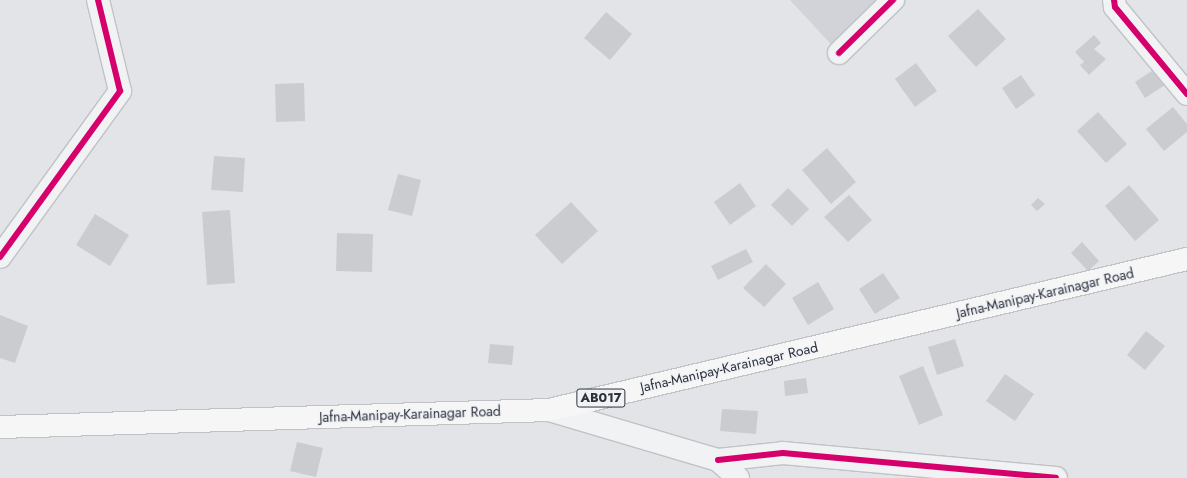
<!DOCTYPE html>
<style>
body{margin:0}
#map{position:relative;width:1187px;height:478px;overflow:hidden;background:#e2e4e7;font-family:Jost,sans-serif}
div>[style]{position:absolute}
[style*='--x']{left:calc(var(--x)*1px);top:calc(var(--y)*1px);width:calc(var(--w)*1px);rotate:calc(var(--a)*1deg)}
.built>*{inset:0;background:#d1d3d9}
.building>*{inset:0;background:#cbcccf}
.roads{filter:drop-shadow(1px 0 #c0c2c5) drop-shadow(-1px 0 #c0c2c5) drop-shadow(0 1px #c0c2c5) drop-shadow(0 -1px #c0c2c5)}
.minor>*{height:22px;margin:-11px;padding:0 11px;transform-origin:11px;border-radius:11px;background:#f1f2f3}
.primary>*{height:22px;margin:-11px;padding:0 11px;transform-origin:11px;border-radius:11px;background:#f6f6f6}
.cycleway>*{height:6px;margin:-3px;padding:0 3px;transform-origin:3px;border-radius:3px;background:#d6006c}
span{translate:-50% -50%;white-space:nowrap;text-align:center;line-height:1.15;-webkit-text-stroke:3px #f0f2f5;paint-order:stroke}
.shield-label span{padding:1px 3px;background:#f0f2f5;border:1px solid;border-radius:3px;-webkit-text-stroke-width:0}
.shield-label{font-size:13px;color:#2b313d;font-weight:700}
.street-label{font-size:14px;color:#2b313d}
</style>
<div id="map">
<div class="built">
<div style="clip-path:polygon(790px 0,893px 0,839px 53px)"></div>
</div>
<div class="building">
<div style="clip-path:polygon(978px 9px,1006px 39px,976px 67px,948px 36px)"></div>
<div style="clip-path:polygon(606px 12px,632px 34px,610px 60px,584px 38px)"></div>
<div style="clip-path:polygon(1094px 35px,1101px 43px,1094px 49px,1106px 59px,1089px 75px,1080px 65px,1084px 62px,1075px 52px)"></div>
<div style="clip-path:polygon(916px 63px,937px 91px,915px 107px,895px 79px)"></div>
<div style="clip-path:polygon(1161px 65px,1171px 81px,1145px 98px,1135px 82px)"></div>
<div style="clip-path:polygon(1021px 75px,1035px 95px,1016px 109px,1002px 88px)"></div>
<div style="clip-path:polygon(304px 83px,305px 121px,276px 122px,275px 84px)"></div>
<div style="clip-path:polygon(1173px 107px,1187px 124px,1187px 132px,1164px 151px,1146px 129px)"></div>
<div style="clip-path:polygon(1098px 112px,1127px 144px,1106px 163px,1077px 131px)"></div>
<div style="clip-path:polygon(827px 148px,856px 182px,831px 204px,802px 170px)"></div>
<div style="clip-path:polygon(214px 156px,245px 158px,243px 192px,211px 190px)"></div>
<div style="clip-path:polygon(398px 174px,421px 180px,412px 216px,388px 210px)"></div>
<div style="clip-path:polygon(740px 183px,756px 206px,730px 225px,714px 202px)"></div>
<div style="clip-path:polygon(1129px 185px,1159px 220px,1135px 241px,1105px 206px)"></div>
<div style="clip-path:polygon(788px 188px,809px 209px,792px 226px,771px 205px)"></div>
<div style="clip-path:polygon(849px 195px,872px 220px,848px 242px,824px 217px)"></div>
<div style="clip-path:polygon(1038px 198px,1045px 204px,1037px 211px,1031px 205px)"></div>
<div style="clip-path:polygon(571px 202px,598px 231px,562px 264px,535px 235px)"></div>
<div style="clip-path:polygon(230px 210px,235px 283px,207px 285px,202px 212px)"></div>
<div style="clip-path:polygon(95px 214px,129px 235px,110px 266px,76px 245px)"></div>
<div style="clip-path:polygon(337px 233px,373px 234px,372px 272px,336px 271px)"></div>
<div style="clip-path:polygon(1082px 242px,1099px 261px,1088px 271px,1071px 253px)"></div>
<div style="clip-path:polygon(746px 249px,753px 262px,718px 280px,711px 266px)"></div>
<div style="clip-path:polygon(766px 264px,786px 284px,764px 307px,743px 288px)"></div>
<div style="clip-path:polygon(883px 273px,900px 298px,875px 314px,859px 289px)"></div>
<div style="clip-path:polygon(818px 282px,834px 309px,808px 325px,792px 298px)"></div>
<div style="clip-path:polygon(0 315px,28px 326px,15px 363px,0 358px)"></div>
<div style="clip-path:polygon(1146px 331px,1165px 346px,1145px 370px,1127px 355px)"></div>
<div style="clip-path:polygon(955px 339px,964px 366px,937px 375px,928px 347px)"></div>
<div style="clip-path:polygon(490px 344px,514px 346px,512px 365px,488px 363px)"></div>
<div style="clip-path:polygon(923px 366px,943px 415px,919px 425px,899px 376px)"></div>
<div style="clip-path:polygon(1005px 374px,1034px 394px,1015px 421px,986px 401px)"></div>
<div style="clip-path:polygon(806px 378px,808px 393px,785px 396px,784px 381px)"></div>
<div style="clip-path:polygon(722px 409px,758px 411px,756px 434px,720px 431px)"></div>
<div style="clip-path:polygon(297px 442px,323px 448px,316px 477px,290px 471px)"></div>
</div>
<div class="roads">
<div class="minor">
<div style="--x:1114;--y:0;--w:7;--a:82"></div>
<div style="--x:1115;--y:7;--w:113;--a:50.4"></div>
<div style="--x:839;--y:53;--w:76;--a:-44.5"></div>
<div style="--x:0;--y:257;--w:205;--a:-54.1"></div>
<div style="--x:120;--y:91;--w:94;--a:-103.6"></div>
<div style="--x:549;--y:410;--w:176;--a:16.5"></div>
<div style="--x:718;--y:460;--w:27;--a:42"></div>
<div style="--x:718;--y:460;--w:65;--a:-6.1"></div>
<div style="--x:783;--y:453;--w:274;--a:5.2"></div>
</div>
<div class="primary">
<div style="--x:0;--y:427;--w:549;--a:-1.77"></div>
<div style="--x:549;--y:410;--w:656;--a:-13.32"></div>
</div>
</div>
<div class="cycleway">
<div style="--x:1114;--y:0;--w:7;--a:82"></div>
<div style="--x:1115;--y:7;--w:113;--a:50.4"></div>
<div style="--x:839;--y:53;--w:76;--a:-44.5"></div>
<div style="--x:0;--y:257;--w:205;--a:-54.1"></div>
<div style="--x:120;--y:91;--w:94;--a:-103.6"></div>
<div style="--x:718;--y:460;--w:65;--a:-6.1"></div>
<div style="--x:783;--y:453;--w:274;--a:5.2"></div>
</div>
<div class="shield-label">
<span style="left:601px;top:398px">AB017</span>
</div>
<div class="street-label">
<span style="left:1045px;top:293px;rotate:-13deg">Jafna-Manipay-Karainagar Road</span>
<span style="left:729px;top:367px;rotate:-13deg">Jafna-Manipay-Karainagar Road</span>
<span style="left:410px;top:414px;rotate:-2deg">Jafna-Manipay-Karainagar Road</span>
</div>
</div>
